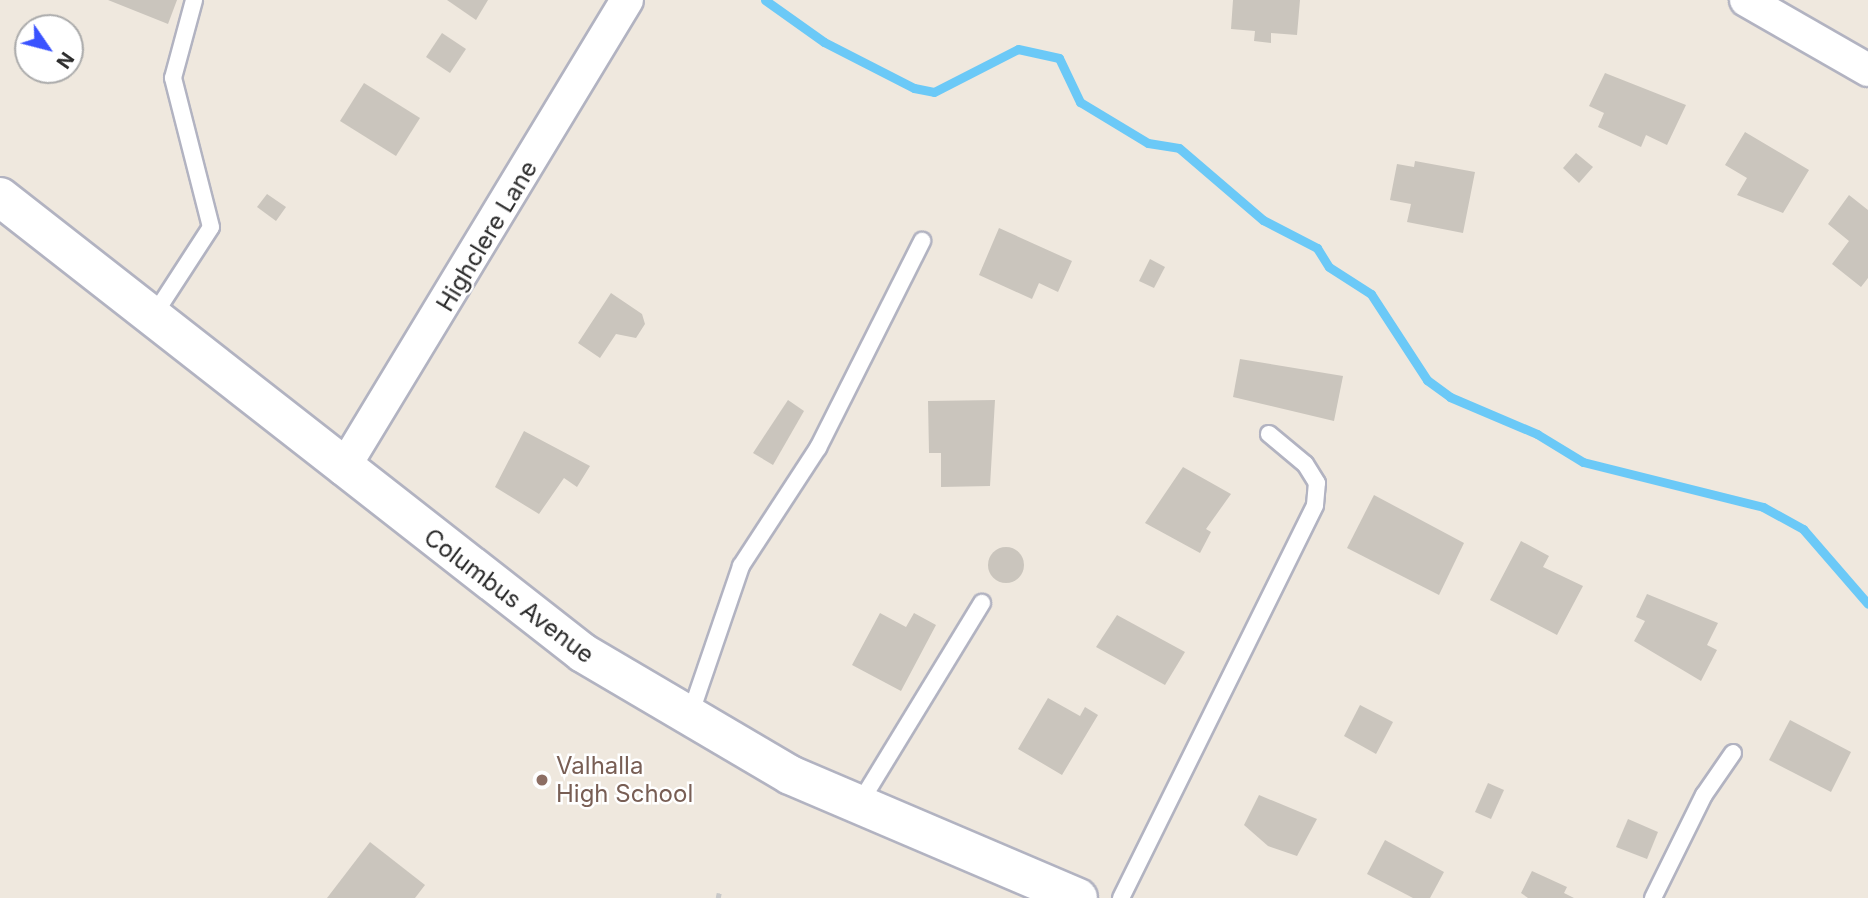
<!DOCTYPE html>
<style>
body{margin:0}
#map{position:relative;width:1868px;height:898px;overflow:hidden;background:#efe8de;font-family:Inter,sans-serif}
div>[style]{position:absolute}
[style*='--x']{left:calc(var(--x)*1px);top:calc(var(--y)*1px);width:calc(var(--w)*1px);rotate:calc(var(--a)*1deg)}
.stream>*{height:9px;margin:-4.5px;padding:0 4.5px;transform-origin:4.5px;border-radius:4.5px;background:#6bc9f7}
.building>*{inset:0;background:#cac5bd}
.round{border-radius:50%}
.path>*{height:4.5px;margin-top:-2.25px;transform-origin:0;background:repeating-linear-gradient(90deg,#c8c8c8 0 5px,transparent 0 8.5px)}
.roads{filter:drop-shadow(2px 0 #b2b3c1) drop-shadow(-2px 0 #b2b3c1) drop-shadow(0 2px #b2b3c1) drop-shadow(0 -2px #b2b3c1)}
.service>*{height:16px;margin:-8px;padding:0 8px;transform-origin:8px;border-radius:8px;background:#fff}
.minor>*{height:32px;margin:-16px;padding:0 16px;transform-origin:16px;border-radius:16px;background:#fff}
.tertiary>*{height:38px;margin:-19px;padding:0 19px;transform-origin:19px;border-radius:19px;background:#fff}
.dots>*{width:19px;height:19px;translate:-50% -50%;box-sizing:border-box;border:4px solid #fff;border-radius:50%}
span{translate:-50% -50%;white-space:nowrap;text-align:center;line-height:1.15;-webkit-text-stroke:5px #fff;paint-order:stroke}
.street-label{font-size:24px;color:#2c2c2c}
.education-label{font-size:24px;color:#785e54}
.left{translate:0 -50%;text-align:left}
.north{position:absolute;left:14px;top:14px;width:70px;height:70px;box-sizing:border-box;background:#fff;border:2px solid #ababab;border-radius:50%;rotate:125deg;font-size:19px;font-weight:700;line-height:28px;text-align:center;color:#2c2c2c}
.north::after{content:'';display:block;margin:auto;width:24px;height:32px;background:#3a53ff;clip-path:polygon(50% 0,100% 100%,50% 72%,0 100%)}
</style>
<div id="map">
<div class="stream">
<div style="--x:765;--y:0;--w:72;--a:35.4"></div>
<div style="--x:824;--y:42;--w:101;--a:27.1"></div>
<div style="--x:914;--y:88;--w:20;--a:11"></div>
<div style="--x:934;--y:92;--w:94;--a:-27.1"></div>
<div style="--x:1018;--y:49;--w:42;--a:12.4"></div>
<div style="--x:1059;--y:58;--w:49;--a:64.5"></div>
<div style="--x:1080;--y:102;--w:79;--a:31.1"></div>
<div style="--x:1148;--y:143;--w:31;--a:9"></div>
<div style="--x:1179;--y:148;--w:111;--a:40.6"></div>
<div style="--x:1263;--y:220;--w:61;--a:27.4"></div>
<div style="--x:1317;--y:248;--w:22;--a:58"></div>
<div style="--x:1329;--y:267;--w:50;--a:32.7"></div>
<div style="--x:1371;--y:294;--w:103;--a:56.9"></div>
<div style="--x:1427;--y:380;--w:29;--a:36"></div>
<div style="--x:1450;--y:397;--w:95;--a:23"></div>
<div style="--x:1537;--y:434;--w:54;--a:31.3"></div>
<div style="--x:1583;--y:462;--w:186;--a:14"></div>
<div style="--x:1763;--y:507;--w:46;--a:28.8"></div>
<div style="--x:1803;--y:529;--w:99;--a:49.1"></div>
</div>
<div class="building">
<div style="clip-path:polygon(108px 0,177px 0,168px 24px)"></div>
<div style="clip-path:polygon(447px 0,488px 0,476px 20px)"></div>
<div style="clip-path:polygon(1233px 0,1300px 0,1297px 35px,1271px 33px,1271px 43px,1254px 41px,1255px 31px,1231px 29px)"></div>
<div style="clip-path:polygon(442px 33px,466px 49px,450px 73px,426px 57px)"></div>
<div style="clip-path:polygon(1605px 73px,1686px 105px,1667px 145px,1646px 135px,1641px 147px,1598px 127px,1604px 113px,1589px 106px)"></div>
<div style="clip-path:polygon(364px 83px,420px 118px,396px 156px,340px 121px)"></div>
<div style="clip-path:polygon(1745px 132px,1809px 170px,1783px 213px,1737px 195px,1747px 178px,1725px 165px)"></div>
<div style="clip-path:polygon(1576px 153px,1593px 167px,1579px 183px,1563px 168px)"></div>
<div style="clip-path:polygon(1415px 161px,1475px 172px,1463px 233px,1407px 222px,1411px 204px,1390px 200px,1397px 164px,1414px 167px)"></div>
<div style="clip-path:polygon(267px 194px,286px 207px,276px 221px,257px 207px)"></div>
<div style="clip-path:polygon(1849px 195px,1868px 210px,1868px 278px,1861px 287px,1832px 264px,1849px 241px,1828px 224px)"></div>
<div style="clip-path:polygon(999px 228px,1072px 261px,1058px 292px,1039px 283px,1032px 299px,979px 275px)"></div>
<div style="clip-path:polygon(1150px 259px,1165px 267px,1154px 288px,1139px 281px)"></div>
<div style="clip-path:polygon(611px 293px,642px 314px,645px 324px,636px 338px,616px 334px,600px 358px,578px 343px)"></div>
<div style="clip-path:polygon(1240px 359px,1343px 376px,1334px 421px,1233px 397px)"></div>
<div style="clip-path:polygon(788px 400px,804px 411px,773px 465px,753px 453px)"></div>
<div style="clip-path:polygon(995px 400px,990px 486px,941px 487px,941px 453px,929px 453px,928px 401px)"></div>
<div style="clip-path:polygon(524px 431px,590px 466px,577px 487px,564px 478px,539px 514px,495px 487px)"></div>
<div style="clip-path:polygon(1183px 467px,1231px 494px,1206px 529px,1211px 532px,1200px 553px,1145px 523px)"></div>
<div style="clip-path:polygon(1374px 495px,1464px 543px,1439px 595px,1347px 548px)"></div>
<div style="clip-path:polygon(1521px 541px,1549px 556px,1543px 567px,1583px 586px,1557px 635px,1490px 600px)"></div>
<div class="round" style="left:988px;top:547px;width:36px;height:36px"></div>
<div style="clip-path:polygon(1647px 594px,1718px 623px,1707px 645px,1717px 650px,1701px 681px,1634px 641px,1645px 621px,1636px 617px)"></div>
<div style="clip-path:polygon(880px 613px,906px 627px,914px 613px,936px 625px,901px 691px,852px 665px)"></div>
<div style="clip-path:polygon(1117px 615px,1185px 652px,1165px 685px,1096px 647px)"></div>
<div style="clip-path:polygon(1048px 698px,1080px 716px,1085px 707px,1098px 715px,1062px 775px,1018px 749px)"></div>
<div style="clip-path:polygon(1360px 705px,1393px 722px,1376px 754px,1344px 736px)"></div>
<div style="clip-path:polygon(1790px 720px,1851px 752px,1831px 792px,1769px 760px)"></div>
<div style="clip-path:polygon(1488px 783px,1504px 790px,1491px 819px,1475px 812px)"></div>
<div style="clip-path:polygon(1259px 795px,1317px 819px,1297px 856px,1268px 846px,1244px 825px)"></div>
<div style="clip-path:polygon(1628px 819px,1658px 832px,1647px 859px,1616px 847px)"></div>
<div style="clip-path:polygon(1385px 840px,1444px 872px,1430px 898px,1413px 898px,1367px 874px)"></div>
<div style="clip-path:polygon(370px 842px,425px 885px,415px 898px,327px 898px)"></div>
<div style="clip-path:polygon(1532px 871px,1567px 887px,1564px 893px,1574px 898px,1528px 898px,1521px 893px)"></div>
</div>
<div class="path">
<div style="--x:718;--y:898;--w:5;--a:-79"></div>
</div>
<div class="roads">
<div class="service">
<div style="--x:152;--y:318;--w:108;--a:-57"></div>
<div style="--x:211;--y:227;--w:154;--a:-104.3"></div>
<div style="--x:173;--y:78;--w:81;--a:-74.9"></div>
<div style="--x:689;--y:718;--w:161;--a:-71.1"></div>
<div style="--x:741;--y:566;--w:141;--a:-56.9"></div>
<div style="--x:818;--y:448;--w:232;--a:-63.3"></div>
<div style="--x:858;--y:806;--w:238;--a:-58.6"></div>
<div style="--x:1121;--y:898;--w:438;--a:-63.7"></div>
<div style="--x:1315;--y:505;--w:22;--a:-85"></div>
<div style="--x:1317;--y:483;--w:22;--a:-122"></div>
<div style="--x:1305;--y:464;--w:47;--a:-140.2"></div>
<div style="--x:1653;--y:898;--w:115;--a:-63.7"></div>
<div style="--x:1704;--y:795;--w:51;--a:-55.4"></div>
</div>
<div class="minor">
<div style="--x:1746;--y:0;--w:141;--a:29.8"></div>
<div style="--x:343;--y:469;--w:548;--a:-58.8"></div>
</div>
<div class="tertiary">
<div style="--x:0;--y:197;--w:740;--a:38.03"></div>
<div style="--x:583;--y:653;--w:240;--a:30.5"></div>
<div style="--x:790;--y:775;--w:313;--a:23.1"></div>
</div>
</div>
<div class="dots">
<div style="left:542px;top:780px;background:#8d6e63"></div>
</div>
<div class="street-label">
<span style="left:487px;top:236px;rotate:-59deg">Highclere Lane</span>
<span style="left:509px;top:596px;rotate:37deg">Columbus Avenue</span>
</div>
<div class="education-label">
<span class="left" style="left:556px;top:780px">Valhalla<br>High School</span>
</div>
<div class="north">N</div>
</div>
